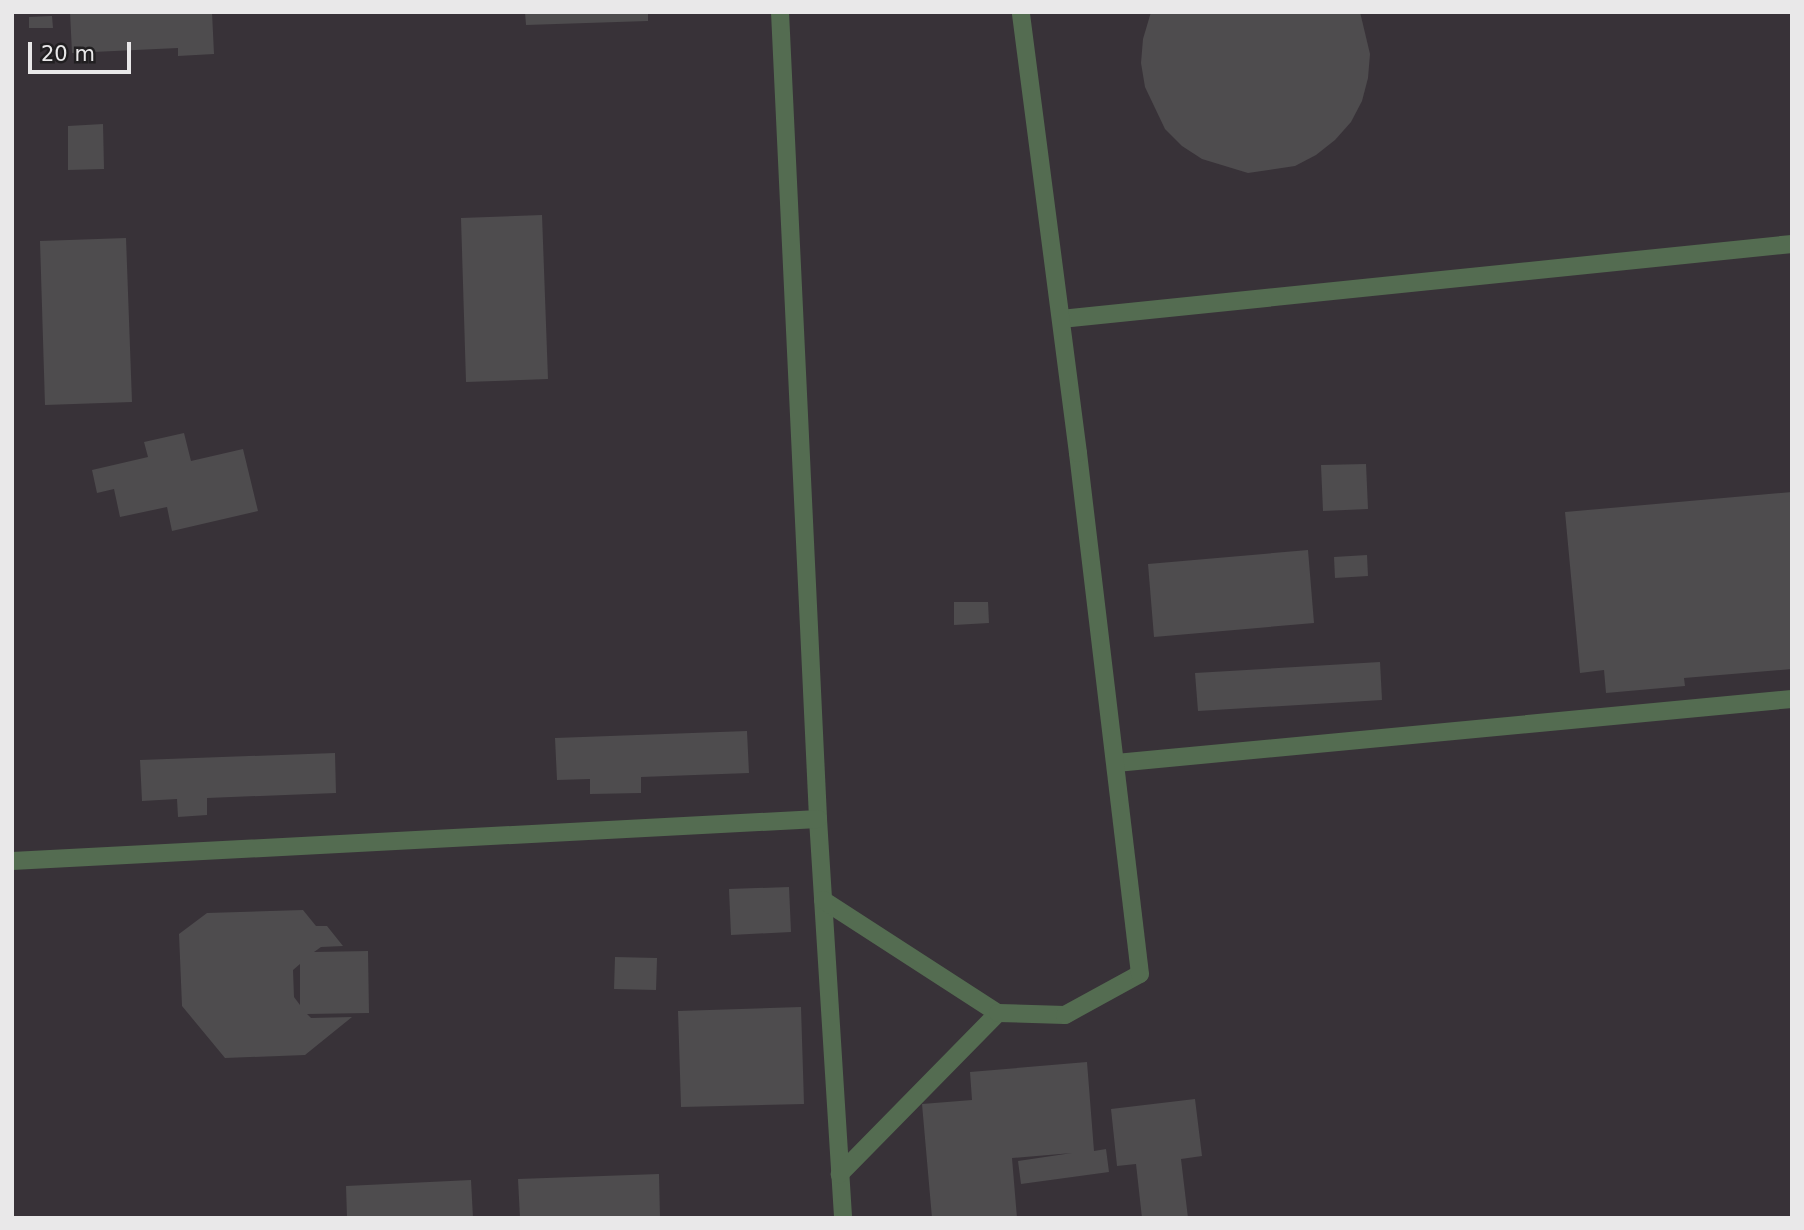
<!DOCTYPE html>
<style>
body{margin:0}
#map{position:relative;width:1804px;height:1230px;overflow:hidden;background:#2b292b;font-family:"DejaVu Sans",sans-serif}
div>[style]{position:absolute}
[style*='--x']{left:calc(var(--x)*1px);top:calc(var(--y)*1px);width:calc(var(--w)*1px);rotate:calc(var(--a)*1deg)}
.built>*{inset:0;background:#383238}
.building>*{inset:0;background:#4e4c4e}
.minor>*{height:18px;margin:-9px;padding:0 9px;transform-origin:9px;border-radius:9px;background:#546c51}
span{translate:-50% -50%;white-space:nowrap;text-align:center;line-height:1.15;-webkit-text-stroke:5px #211f21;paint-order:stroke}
.frame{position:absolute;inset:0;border:14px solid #e9e8e9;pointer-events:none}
.scale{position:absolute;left:28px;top:42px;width:103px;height:32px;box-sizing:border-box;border:4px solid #e9e8e9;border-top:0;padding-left:9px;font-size:21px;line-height:24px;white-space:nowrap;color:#e9e8e9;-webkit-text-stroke:5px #211f21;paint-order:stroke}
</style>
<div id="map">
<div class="built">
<div style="clip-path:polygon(12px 12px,1792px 12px,1792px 1218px,12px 1218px)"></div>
</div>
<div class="building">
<div style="clip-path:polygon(70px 12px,212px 12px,214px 54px,178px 56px,178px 48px,72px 53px)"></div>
<div style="clip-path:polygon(525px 12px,648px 12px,648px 21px,526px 25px)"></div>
<div style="clip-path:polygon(1151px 12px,1360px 12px,1370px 54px,1368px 78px,1362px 101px,1351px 122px,1335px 140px,1316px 155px,1295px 166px,1248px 173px,1202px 159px,1182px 146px,1165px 129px,1145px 87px,1141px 63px,1143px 39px)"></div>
<div style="clip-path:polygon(52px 16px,53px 28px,29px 28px,29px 17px)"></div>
<div style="clip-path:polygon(103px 124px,104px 169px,68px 170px,68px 126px)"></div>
<div style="clip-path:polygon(542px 215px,548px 379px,466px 382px,461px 218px)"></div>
<div style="clip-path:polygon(126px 238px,132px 402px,45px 405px,40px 241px)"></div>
<div style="clip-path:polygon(184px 433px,191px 461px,243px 449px,258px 511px,172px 531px,167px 507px,120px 517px,114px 489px,97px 493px,92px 470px,148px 457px,144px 442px)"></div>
<div style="clip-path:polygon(1366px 464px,1368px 509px,1323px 511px,1321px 465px)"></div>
<div style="clip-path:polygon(1792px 492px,1792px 669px,1684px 678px,1685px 686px,1606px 693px,1604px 670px,1580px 673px,1565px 512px)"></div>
<div style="clip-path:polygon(1308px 550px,1314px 623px,1154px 637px,1148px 564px)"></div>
<div style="clip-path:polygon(1367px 555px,1368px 576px,1335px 578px,1334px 557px)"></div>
<div style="clip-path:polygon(954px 602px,988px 602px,989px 623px,954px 625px)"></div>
<div style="clip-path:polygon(1380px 662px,1382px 700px,1198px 711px,1195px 673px)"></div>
<div style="clip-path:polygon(747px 731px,749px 773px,641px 777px,641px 793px,590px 794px,590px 779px,557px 780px,555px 738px)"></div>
<div style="clip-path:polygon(335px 753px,336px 793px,207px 798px,207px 815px,178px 817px,177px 799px,142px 801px,140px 760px)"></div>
<div style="clip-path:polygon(789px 887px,791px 932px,731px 935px,729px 889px)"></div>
<div style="clip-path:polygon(evenodd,303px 910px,316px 926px,327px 926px,343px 946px,321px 947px,314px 952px,368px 951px,369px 1013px,307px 1014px,311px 1018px,352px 1017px,305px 1055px,225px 1058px,182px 1006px,179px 934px,207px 913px,303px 910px,300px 964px,300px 1005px,294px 997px,293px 970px,300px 964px)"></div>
<div style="clip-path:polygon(615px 957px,657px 958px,656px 990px,614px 989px)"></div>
<div style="clip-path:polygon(801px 1007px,804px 1104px,681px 1107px,678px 1011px)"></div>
<div style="clip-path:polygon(1087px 1062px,1094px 1151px,1106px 1149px,1109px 1172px,1021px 1184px,1018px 1161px,1072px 1153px,1012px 1158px,1017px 1218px,932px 1218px,922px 1104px,972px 1100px,970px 1072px)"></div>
<div style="clip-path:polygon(1195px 1099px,1202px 1156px,1181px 1159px,1188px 1218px,1142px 1218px,1136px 1164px,1117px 1166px,1111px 1109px)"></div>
<div style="clip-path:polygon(659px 1174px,660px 1218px,520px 1218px,518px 1179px)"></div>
<div style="clip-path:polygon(471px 1180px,473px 1218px,347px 1218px,346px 1186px)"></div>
</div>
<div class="minor">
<div style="--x:780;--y:12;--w:808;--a:87.3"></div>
<div style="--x:818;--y:819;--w:400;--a:86.4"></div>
<div style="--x:1061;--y:319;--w:735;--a:-5.86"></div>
<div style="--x:1116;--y:763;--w:679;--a:-5.41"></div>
<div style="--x:12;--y:861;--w:807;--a:-2.98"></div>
<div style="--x:823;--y:900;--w:208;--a:32.9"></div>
<div style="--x:998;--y:1013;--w:226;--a:134.5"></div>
<div style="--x:998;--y:1013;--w:67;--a:1.7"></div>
<div style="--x:1065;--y:1015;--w:85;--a:-28.7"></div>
<div style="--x:1140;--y:974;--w:525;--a:-96.79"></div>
<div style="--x:1078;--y:453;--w:445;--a:-97.4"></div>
</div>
<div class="frame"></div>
<div class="scale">20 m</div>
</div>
